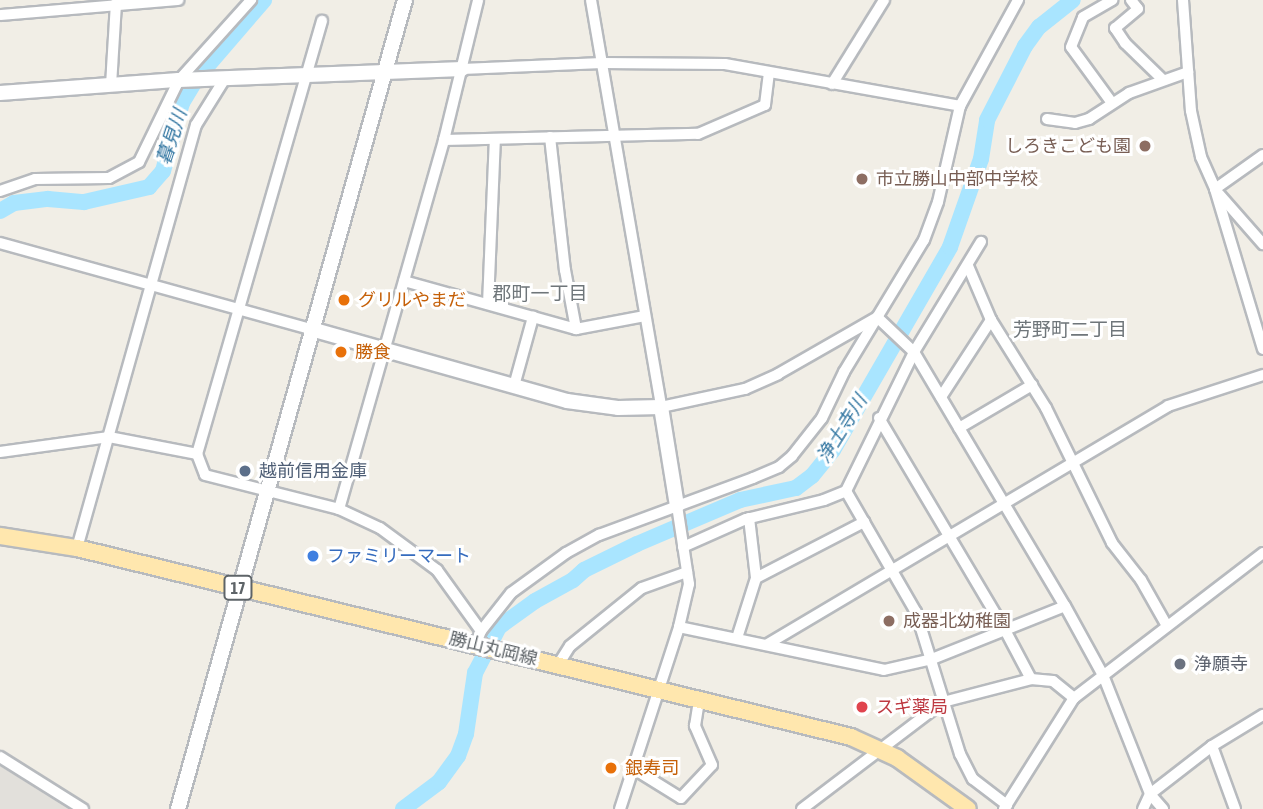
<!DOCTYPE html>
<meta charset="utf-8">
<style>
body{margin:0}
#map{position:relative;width:1263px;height:809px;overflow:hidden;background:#f1eee6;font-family:"Asap Condensed","Noto Sans JP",sans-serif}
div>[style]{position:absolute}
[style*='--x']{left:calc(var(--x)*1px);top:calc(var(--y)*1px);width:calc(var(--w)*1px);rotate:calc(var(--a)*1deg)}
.industrial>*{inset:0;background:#e2e0db}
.river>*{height:16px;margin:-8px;padding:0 8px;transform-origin:8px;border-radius:8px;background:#a9e5ff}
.roads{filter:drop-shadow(2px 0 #b7babe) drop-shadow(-2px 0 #b7babe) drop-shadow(0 2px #b7babe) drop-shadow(0 -2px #b7babe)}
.street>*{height:10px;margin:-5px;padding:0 5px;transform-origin:5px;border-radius:5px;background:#fff}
.secondary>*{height:14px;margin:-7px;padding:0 7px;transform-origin:7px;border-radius:7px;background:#fff}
.primary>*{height:16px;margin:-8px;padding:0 8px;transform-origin:8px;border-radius:8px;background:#ffe7ae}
.dots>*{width:19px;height:19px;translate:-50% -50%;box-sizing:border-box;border:4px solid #fff;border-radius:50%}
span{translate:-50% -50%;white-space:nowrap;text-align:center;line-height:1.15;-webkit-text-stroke:6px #fff;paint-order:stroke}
.shield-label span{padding:2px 5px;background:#fff;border:2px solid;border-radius:5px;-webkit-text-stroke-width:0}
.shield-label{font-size:16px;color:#5e6468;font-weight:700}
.education-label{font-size:18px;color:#785e54}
.right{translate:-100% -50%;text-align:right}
.left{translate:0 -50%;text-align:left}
.food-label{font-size:18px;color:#c56008}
.service-label{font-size:18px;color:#4e5e75}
.shop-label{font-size:18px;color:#366cbe}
.street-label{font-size:18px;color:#5e6468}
.worship-label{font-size:18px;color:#5b616d}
.health-label{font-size:18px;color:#be3a42}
.water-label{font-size:19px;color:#3276a1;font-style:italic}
.neighbourhood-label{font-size:19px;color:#6f767a}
</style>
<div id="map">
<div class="industrial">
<div style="clip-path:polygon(0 766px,68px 809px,0 809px)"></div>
</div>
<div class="river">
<div style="--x:0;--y:211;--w:16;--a:-30"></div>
<div style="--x:14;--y:203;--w:34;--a:-7"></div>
<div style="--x:48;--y:199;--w:36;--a:5"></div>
<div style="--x:84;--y:202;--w:67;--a:-13"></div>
<div style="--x:149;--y:187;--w:21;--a:-49"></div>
<div style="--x:163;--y:171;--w:71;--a:-74.4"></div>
<div style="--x:182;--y:103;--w:29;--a:-59"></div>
<div style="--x:197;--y:78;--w:103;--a:-49.3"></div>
<div style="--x:403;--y:809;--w:45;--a:-36.9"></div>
<div style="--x:439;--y:782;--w:32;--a:-54"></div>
<div style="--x:458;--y:756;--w:23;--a:-70"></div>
<div style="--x:466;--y:734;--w:62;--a:-81.6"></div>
<div style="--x:475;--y:673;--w:52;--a:-62.4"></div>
<div style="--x:499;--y:627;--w:44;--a:-35.8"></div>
<div style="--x:535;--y:601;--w:43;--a:-28.9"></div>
<div style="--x:573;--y:580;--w:15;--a:-42"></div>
<div style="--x:584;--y:570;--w:59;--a:-26.1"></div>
<div style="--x:637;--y:544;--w:112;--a:-23.1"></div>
<div style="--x:740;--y:500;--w:57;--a:-12.1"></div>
<div style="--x:796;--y:488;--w:20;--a:-37"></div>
<div style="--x:812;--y:476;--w:33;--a:-51"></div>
<div style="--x:833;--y:450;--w:234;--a:-60"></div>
<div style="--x:950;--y:247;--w:93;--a:-70.6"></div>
<div style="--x:981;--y:159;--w:39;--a:-81"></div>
<div style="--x:987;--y:120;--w:83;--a:-62.8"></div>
<div style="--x:1025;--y:46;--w:24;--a:-54"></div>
<div style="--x:1039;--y:27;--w:43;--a:-38.5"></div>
</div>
<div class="roads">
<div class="street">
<div style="--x:591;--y:0;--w:413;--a:80.2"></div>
<div style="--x:661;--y:407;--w:86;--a:-12.1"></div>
<div style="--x:745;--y:389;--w:36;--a:-24"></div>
<div style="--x:778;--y:374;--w:111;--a:-29.8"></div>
<div style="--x:1131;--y:0;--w:11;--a:52"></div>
<div style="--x:1138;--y:9;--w:30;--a:140"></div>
<div style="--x:1115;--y:28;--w:18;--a:56"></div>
<div style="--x:1125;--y:43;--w:52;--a:44.2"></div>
<div style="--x:1183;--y:0;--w:111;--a:85.9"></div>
<div style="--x:1191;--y:111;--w:47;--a:77.7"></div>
<div style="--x:1201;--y:157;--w:35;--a:66"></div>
<div style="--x:1215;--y:189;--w:167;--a:73.3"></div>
<div style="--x:0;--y:15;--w:179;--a:-4.8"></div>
<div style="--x:462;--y:69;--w:140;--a:-2.5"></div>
<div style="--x:602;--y:63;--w:123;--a:0.5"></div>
<div style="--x:725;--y:64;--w:239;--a:10.1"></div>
<div style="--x:832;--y:84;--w:99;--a:-58.2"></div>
<div style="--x:111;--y:85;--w:82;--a:-86.5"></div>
<div style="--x:1112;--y:103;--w:69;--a:-126.2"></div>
<div style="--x:1071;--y:47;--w:32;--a:-68"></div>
<div style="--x:1083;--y:17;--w:34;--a:-30"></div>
<div style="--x:1047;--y:119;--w:28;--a:8"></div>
<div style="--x:1075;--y:123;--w:15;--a:-16"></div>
<div style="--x:1089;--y:119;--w:48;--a:-33"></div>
<div style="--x:1129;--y:93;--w:63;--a:-19.6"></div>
<div style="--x:550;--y:137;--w:134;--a:83.6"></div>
<div style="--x:565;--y:270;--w:60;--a:79.4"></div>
<div style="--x:444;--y:140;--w:254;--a:-1.4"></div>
<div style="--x:698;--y:134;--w:73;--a:-23.4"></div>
<div style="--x:765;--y:105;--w:32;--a:-83"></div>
<div style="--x:1215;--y:189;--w:59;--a:-35.3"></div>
<div style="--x:0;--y:191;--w:37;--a:-19"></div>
<div style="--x:35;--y:179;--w:74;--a:-0.8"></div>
<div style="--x:109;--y:178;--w:34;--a:-28"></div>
<div style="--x:139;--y:162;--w:91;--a:-64"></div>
<div style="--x:179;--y:80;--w:108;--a:-48"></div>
<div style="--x:1219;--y:194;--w:67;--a:48.7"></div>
<div style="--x:0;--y:243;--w:323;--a:15.5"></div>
<div style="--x:968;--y:266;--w:59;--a:66.9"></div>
<div style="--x:991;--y:320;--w:104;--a:58"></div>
<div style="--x:1046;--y:408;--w:150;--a:63.9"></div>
<div style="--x:1112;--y:543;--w:47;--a:51.9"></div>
<div style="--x:1141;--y:580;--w:53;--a:60.5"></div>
<div style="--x:404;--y:281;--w:179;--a:15.6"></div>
<div style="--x:576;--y:329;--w:70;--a:-10.7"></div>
<div style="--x:488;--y:304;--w:165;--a:-87.6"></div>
<div style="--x:877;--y:317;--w:51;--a:43.4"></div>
<div style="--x:914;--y:352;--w:295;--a:59.3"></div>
<div style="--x:1065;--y:606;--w:79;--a:61.2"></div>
<div style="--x:1103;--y:675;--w:128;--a:68.4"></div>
<div style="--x:1150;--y:794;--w:20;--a:49"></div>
<div style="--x:514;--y:386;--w:72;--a:-74.6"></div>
<div style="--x:941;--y:397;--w:92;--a:-57"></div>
<div style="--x:879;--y:418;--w:247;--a:59.3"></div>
<div style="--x:1005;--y:630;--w:55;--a:62"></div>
<div style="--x:1031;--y:679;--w:22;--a:5"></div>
<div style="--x:1053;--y:681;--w:27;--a:39"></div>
<div style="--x:959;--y:428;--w:85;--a:-30.5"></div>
<div style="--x:0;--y:452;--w:110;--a:-7.8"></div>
<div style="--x:109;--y:437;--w:90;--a:10.9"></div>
<div style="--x:197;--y:454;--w:22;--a:69"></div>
<div style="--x:205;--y:475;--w:138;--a:14.2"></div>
<div style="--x:339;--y:509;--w:45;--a:24.9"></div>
<div style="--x:380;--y:528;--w:71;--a:36.4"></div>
<div style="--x:437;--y:570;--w:75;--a:54.2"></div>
<div style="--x:481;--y:631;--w:5;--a:112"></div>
<div style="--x:197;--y:454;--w:451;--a:-73.9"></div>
<div style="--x:846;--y:491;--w:140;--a:60"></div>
<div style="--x:916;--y:612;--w:149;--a:72.8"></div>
<div style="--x:960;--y:754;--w:28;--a:63"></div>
<div style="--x:973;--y:779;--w:43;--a:37.4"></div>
<div style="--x:339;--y:509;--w:384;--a:-74.1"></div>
<div style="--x:444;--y:140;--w:144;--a:-76.3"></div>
<div style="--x:749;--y:518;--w:60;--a:83.3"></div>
<div style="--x:683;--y:547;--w:69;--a:-24"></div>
<div style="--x:746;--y:519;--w:80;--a:-13.7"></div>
<div style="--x:824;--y:500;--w:24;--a:-22"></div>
<div style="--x:846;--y:491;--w:155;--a:-63.9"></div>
<div style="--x:914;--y:352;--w:129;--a:-58.7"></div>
<div style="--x:77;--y:548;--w:439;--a:-74.3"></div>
<div style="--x:196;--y:125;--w:53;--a:-58.1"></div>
<div style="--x:679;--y:627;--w:209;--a:11.8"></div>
<div style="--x:884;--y:670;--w:49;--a:-12.9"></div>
<div style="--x:932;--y:659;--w:143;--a:-21.7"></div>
<div style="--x:481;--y:631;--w:48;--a:-51.7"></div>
<div style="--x:511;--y:593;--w:68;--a:-36"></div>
<div style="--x:566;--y:553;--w:38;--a:-29"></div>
<div style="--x:599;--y:535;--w:164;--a:-20.3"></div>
<div style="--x:753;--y:478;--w:28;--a:-23"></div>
<div style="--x:779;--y:467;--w:17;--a:-40"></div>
<div style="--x:792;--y:456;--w:48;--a:-51.7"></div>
<div style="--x:822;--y:418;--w:51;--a:-64.4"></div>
<div style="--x:844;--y:372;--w:154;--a:-58.8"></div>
<div style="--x:924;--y:240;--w:40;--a:-69.8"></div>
<div style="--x:938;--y:202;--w:98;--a:-77.1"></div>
<div style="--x:960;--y:106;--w:121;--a:-61.3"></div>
<div style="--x:737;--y:638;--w:63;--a:-72.4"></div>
<div style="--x:756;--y:578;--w:122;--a:-27.4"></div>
<div style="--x:766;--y:645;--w:468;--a:-30.7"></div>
<div style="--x:1168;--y:406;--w:100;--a:-18.1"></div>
<div style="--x:558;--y:665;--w:22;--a:-58"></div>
<div style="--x:570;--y:646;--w:92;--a:-38.9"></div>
<div style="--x:642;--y:588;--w:48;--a:-19.6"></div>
<div style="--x:1212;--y:746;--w:67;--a:69.9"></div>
<div style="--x:0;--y:757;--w:98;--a:32.1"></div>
<div style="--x:634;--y:769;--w:55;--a:31.7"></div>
<div style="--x:681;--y:798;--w:45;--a:-46.8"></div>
<div style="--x:712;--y:765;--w:43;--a:-113.6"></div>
<div style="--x:695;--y:726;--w:26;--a:-81"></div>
<div style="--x:620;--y:809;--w:191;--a:-72"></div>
<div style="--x:679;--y:627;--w:44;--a:-76.9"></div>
<div style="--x:689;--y:584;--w:79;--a:-98.7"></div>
<div style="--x:802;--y:809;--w:177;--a:-37.2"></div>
<div style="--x:943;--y:702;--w:91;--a:-14.6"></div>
<div style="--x:1004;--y:809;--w:131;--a:-57.8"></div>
<div style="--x:1074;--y:698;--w:238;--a:-37.5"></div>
<div style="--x:1143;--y:809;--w:17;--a:-65"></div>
<div style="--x:1150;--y:794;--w:78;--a:-37.7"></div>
<div style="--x:1212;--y:746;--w:60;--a:-31.3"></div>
</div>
<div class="secondary">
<div style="--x:0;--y:93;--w:179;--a:-4.2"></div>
<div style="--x:179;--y:80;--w:283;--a:-2.2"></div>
<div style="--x:311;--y:329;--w:266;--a:15.7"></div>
<div style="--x:567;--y:401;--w:51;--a:7.8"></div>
<div style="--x:618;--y:408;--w:43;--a:-1.3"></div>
<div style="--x:661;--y:407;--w:100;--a:80.8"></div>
<div style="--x:178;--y:809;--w:840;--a:-74.33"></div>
</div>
<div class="primary">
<div style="--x:0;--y:536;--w:78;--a:8.9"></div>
<div style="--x:77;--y:548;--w:797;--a:13.72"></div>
<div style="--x:851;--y:737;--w:51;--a:24.5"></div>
<div style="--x:897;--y:758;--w:87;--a:35.7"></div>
</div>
</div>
<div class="dots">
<div style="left:1145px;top:146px;background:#8d6e63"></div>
<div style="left:862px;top:179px;background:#8d6e63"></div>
<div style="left:344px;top:300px;background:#e8710a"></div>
<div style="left:341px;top:352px;background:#e8710a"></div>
<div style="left:245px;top:471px;background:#5c6f8a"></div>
<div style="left:313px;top:556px;background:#3f7fe0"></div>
<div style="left:889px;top:621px;background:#8d6e63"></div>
<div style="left:1180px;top:664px;background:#6b7280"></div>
<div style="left:862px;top:707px;background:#e0444e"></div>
<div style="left:611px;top:768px;background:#e8710a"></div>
</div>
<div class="shield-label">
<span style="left:238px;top:588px">17</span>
</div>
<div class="education-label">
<span class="right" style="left:1131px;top:146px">しろきこども園</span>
<span class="left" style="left:876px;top:179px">市立勝山中部中学校</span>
<span class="left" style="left:903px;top:621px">成器北幼稚園</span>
</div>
<div class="food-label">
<span class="left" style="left:358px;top:300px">グリルやまだ</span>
<span class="left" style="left:355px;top:352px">勝食</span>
<span class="left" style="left:625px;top:768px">銀寿司</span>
</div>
<div class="service-label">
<span class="left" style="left:259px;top:471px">越前信用金庫</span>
</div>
<div class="shop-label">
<span class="left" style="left:327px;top:556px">ファミリーマート</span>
</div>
<div class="street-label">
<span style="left:493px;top:649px;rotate:14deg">勝山丸岡線</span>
</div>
<div class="worship-label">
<span class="left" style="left:1194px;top:664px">浄願寺</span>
</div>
<div class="health-label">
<span class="left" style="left:876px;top:707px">スギ薬局</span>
</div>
<div class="water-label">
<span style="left:172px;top:137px;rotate:-72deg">暮見川</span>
<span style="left:842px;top:429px;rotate:-58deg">浄土寺川</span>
</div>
<div class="neighbourhood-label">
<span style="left:540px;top:294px">郡町一丁目</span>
<span style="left:1070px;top:330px">芳野町二丁目</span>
</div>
</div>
